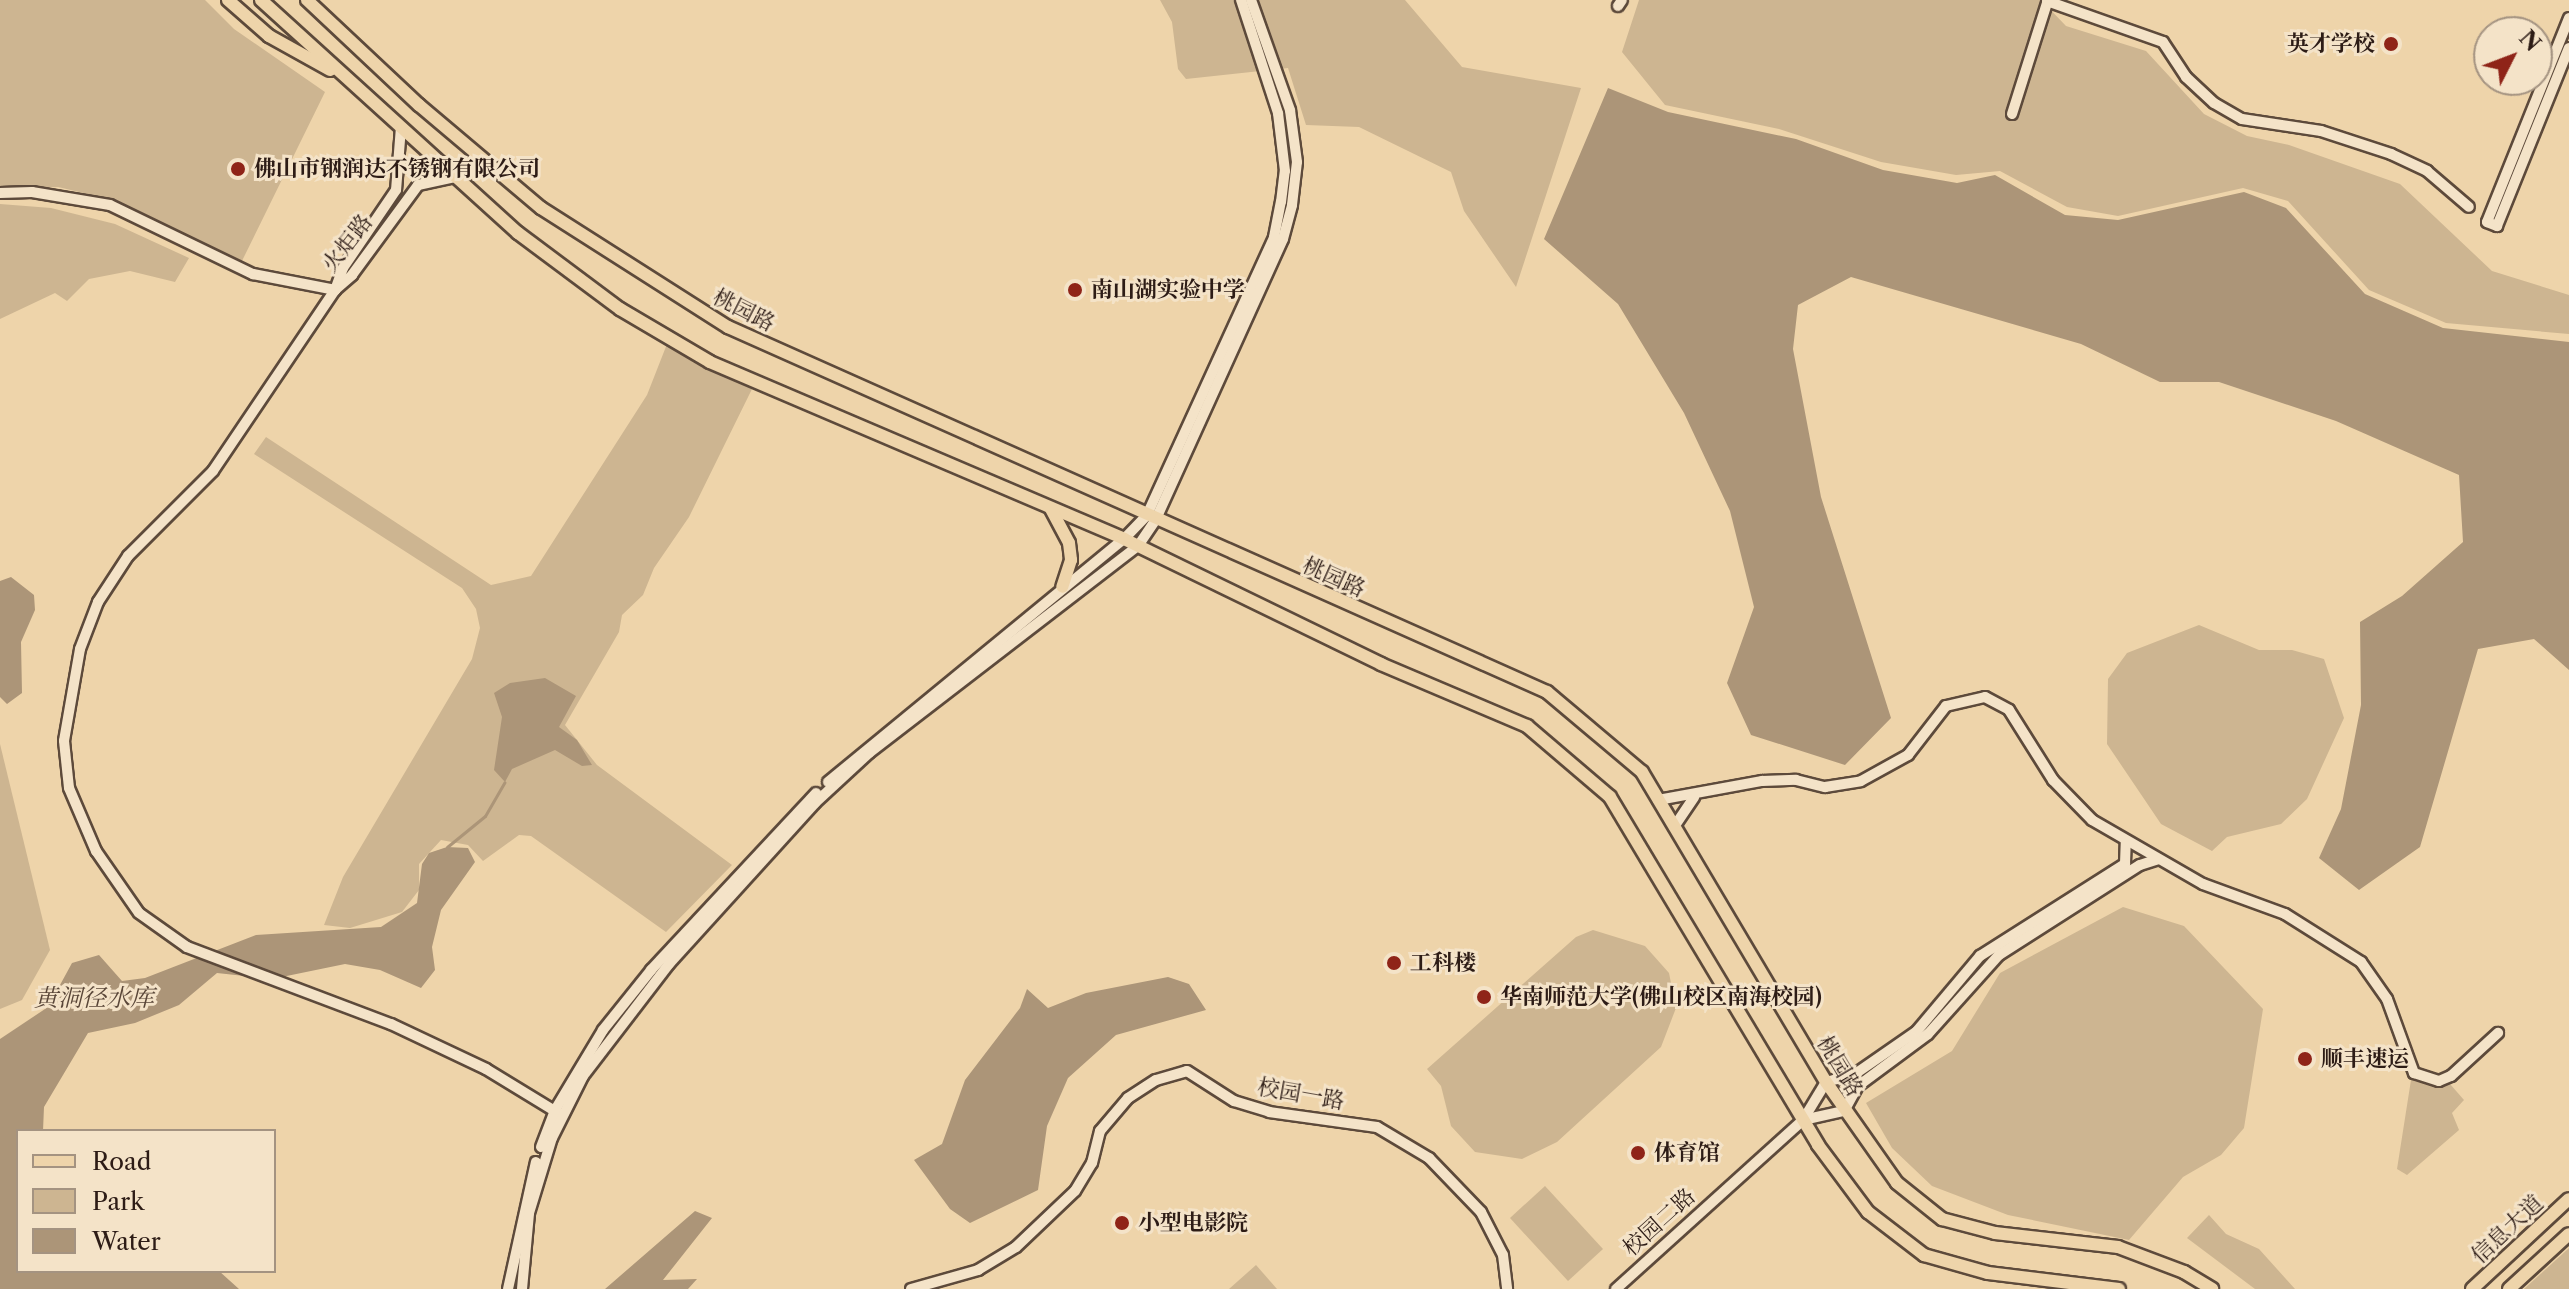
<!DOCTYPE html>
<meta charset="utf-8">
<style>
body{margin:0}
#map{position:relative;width:2569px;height:1289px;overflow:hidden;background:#eed4aa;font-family:"Libre Caslon Text","Noto Serif SC",serif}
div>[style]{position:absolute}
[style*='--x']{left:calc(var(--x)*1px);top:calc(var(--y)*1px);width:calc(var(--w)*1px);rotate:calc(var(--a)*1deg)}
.green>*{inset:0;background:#cdb591}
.water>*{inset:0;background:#ac9578}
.stream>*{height:3px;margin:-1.5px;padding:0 1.5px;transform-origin:1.5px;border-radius:1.5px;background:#ac9578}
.roads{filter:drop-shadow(2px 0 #5d4a3b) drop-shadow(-2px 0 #5d4a3b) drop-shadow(0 2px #5d4a3b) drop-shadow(0 -2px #5d4a3b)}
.minor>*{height:10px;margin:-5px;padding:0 5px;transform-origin:5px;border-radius:5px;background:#f4e3c8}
.major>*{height:12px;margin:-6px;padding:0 6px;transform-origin:6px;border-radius:6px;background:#eed4aa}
.dots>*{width:22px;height:22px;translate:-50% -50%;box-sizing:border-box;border:4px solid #f4e3c8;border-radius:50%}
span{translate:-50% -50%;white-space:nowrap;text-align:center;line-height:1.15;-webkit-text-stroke:6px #f4e3c8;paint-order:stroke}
.poi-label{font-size:22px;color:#2d1c16;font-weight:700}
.right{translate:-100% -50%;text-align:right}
.left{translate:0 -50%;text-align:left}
.street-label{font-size:22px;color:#2d1c16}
.water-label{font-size:24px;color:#594638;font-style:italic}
.legend{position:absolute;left:16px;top:1129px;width:260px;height:144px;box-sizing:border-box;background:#f4e3c8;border:2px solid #a49381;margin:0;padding:10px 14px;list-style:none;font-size:24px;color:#2d1c16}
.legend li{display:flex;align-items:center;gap:16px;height:40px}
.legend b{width:40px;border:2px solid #a49381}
.north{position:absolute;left:2473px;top:16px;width:80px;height:80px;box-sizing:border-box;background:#f4e3c8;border:2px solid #a49381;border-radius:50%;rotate:48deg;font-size:22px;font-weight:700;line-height:32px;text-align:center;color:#2d1c16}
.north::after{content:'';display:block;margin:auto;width:28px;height:36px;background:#8f2418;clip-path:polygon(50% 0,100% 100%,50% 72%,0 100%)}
</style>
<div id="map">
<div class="green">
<div style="clip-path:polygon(0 0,205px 0,234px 29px,325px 92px,240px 265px,92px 195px,58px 187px,0 188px)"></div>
<div style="clip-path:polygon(1160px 0,1405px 0,1462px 67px,1581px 88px,1516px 287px,1464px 211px,1451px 172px,1359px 127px,1306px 125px,1288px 68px,1186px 79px,1178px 69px,1172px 22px)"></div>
<div style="clip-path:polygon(1639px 0,2041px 0,2066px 26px,2146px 51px,2204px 114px,2247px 136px,2289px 145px,2400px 184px,2492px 271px,2569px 295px,2569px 334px,2446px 323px,2369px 290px,2288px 201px,2243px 188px,2118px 216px,2067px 207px,2000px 171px,1956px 175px,1881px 162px,1779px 129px,1665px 105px,1622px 52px)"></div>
<div style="clip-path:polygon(0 204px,51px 208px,115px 224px,189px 258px,175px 282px,130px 271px,89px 279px,67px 301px,55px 293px,0 319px)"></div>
<div style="clip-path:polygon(667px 344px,752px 389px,689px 517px,654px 568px,643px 595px,622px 615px,619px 632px,565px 725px,597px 765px,732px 865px,666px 932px,531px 836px,519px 835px,483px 861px,468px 845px,441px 840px,419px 864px,419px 890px,402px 912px,350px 928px,324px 925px,343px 877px,472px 659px,480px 628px,476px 609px,462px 588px,254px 454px,266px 437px,491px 585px,531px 576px,647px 395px)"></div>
<div style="clip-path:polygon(2199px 625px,2259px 650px,2292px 650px,2324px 659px,2344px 718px,2307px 799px,2281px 824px,2227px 837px,2212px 851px,2161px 824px,2107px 744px,2108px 679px,2127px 653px)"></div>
<div style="clip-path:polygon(0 744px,50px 950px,22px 1000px,0 1009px)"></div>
<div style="clip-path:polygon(2123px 907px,2184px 926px,2263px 1009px,2244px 1128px,2221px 1155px,2183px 1177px,2129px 1240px,2008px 1215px,1932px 1186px,1892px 1148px,1866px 1103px,1952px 1051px,2000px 973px)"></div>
<div style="clip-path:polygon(1593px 930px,1645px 946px,1669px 973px,1676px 1008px,1661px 1047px,1557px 1142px,1522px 1159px,1475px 1152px,1451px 1126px,1441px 1086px,1427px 1069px,1576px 937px)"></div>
<div style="clip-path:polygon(2411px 1080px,2438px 1087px,2450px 1084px,2464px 1100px,2452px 1113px,2459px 1130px,2407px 1175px,2397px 1169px)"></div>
<div style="clip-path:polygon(1545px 1186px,1603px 1249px,1568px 1281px,1510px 1218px)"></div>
<div style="clip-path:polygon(2209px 1215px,2226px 1234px,2259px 1249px,2295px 1289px,2255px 1289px,2187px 1238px)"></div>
<div style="clip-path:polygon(2569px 1248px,2569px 1289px,2524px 1289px)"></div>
<div style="clip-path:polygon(1256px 1265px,1277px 1289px,1229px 1289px)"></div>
</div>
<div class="water">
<div style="clip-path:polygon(1608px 88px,1668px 112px,1796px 139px,1883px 170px,1957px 183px,1995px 175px,2065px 215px,2118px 220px,2244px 192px,2286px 208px,2365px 294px,2443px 328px,2569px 342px,2569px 670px,2534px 639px,2478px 649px,2420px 847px,2359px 890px,2319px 858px,2341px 809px,2361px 705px,2360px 622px,2402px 596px,2463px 542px,2459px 475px,2336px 421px,2219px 382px,2160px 382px,2081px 344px,1851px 277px,1798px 305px,1793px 349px,1821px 497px,1891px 718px,1845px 765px,1751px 735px,1727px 683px,1754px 607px,1730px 511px,1684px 413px,1618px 304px,1544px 239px)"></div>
<div style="clip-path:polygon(11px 577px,34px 595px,35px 610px,21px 642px,22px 693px,7px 704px,0 697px,0 581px)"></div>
<div style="clip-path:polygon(545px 678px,576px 696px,559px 727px,577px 740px,592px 765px,582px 766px,555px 750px,512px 769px,505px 782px,494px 770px,502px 717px,494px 693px,510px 683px)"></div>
<div style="clip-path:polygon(447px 847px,468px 848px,475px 862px,441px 910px,432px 947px,435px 970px,421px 988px,380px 970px,345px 964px,272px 979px,217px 973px,179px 1005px,135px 1023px,88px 1033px,44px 1107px,43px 1131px,18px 1131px,18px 1271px,219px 1271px,239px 1289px,0 1289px,0 1039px,48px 1007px,72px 963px,99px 955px,122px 981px,145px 978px,256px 935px,381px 927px,417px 903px,422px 864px,429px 853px)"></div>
<div style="clip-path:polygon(1168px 977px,1189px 984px,1206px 1010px,1116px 1035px,1068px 1078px,1047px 1126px,1038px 1190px,970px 1223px,950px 1209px,914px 1160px,942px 1144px,965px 1080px,1020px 1008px,1027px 989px,1048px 1008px,1086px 993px)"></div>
<div style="clip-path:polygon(695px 1211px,712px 1218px,663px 1280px,697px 1279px,688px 1289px,605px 1289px)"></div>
</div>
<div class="stream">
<div style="--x:447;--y:847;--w:49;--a:-39.2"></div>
<div style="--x:485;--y:816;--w:39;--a:-60"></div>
</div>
<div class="roads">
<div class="minor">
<div style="--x:2047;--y:1;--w:123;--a:19.5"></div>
<div style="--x:2163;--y:42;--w:42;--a:56.7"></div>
<div style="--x:2186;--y:77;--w:38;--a:43"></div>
<div style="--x:2214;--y:103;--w:32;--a:30"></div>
<div style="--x:2242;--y:119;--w:80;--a:8.6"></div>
<div style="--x:2321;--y:131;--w:74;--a:18.2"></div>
<div style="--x:2391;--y:154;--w:40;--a:25"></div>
<div style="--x:2427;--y:171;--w:55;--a:40.6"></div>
<div style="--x:1618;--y:6;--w:7;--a:-56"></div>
<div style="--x:2569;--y:18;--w:220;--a:111.9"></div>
<div style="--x:2487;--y:222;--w:11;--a:22"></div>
<div style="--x:2497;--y:226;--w:192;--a:-68"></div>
<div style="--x:2012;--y:114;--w:120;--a:-72.5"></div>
<div style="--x:401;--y:127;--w:63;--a:94.5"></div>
<div style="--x:396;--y:190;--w:94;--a:124.2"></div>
<div style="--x:343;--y:268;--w:23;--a:110"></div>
<div style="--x:335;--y:290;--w:23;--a:-41"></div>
<div style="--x:352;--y:275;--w:112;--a:-53.7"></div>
<div style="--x:418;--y:185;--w:40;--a:-12"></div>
<div style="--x:0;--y:193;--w:32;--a:-2"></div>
<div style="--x:32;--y:192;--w:79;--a:9.5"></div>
<div style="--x:110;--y:205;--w:159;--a:25.8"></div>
<div style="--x:253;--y:274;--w:84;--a:11"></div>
<div style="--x:335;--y:290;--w:218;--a:124"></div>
<div style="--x:213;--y:471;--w:120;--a:135"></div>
<div style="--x:128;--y:556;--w:55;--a:123.1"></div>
<div style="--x:98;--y:602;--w:50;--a:111"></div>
<div style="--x:80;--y:649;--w:93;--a:99.9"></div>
<div style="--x:64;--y:741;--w:47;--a:83.9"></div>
<div style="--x:69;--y:788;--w:69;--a:66.8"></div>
<div style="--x:96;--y:851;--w:75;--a:55.3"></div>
<div style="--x:139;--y:913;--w:59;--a:35.3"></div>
<div style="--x:187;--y:947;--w:218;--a:20.7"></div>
<div style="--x:391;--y:1024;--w:105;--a:25.3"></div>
<div style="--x:486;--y:1069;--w:84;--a:31.4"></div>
<div style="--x:828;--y:782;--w:383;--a:-39.4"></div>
<div style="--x:1124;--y:539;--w:33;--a:-46"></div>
<div style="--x:1147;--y:515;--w:306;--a:-65.4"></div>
<div style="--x:1274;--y:237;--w:36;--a:-79"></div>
<div style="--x:1281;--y:202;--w:31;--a:-83"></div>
<div style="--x:1285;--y:171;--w:58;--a:-96.9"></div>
<div style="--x:1278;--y:113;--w:119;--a:-108.1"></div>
<div style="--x:1658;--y:800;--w:106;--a:-10.4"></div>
<div style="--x:1762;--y:781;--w:34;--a:-2"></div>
<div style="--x:1796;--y:780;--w:30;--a:14"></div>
<div style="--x:1825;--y:787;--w:36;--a:-9"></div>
<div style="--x:1861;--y:781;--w:54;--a:-29"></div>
<div style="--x:1908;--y:755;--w:62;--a:-52.2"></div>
<div style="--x:1946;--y:706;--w:40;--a:-13"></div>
<div style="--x:1985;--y:697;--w:27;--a:28"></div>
<div style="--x:2009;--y:710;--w:83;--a:57.8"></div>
<div style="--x:2053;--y:780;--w:56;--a:45.7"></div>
<div style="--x:2092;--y:820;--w:128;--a:30"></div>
<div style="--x:2203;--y:884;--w:87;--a:20.1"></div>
<div style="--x:2285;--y:914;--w:90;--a:32.3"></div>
<div style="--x:2361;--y:962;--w:45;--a:54.9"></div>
<div style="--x:2387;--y:999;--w:79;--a:70"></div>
<div style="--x:2414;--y:1073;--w:26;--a:18"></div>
<div style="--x:2439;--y:1081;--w:13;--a:-23"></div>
<div style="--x:2451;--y:1076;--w:64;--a:-42.5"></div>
<div style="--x:1674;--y:827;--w:36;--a:-56"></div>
<div style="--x:1803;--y:1120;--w:42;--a:-12.4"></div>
<div style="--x:1844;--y:1111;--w:29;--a:-61"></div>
<div style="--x:1858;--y:1086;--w:87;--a:-36.6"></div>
<div style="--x:1928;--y:1034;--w:106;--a:-48.1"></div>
<div style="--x:1999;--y:955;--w:167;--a:-32.6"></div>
<div style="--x:2140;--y:865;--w:19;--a:-18"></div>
<div style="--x:541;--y:1147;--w:40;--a:-69"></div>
<div style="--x:555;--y:1110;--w:93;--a:-59"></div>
<div style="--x:603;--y:1030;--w:77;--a:-51.3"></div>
<div style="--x:651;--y:970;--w:242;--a:-47"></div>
<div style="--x:508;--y:1289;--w:130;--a:-77.6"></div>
<div style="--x:522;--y:1289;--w:76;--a:-84.7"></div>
<div style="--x:529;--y:1213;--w:78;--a:-73"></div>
<div style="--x:552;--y:1138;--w:69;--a:-63.4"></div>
<div style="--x:583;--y:1076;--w:141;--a:-52.5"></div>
<div style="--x:669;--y:964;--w:217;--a:-47.8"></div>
<div style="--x:815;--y:803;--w:74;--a:-42.8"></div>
<div style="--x:869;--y:753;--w:339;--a:-37.6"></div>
<div style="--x:1138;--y:546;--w:32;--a:-56"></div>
<div style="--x:1156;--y:519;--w:307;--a:-65.6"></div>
<div style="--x:1283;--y:239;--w:35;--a:-75"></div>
<div style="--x:1292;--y:205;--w:43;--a:-83.4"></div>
<div style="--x:1297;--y:162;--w:52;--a:-97.7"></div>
<div style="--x:1290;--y:110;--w:117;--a:-109.5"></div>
<div style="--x:911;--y:1289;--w:70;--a:-15.8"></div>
<div style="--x:978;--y:1270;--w:44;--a:-31.2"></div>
<div style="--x:1016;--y:1247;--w:81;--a:-43.5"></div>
<div style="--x:1075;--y:1191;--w:33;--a:-59"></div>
<div style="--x:1092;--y:1163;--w:33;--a:-76"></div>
<div style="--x:1100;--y:1131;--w:43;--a:-49.7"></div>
<div style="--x:1128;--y:1098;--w:33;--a:-33"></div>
<div style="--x:1156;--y:1080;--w:32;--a:-16"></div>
<div style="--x:1187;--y:1071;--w:56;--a:32.6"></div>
<div style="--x:1234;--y:1101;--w:37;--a:17"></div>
<div style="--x:1269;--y:1112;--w:109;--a:7.9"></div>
<div style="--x:1377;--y:1127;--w:61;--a:30.8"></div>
<div style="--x:1429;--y:1158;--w:75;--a:46.1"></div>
<div style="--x:1481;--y:1212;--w:48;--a:62.9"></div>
<div style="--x:1503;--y:1255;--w:34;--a:83"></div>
<div style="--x:1616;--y:1289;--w:252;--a:-42.1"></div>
<div style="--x:1803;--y:1120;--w:44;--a:-58.8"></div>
<div style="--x:1826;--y:1082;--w:30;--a:-15"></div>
<div style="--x:1855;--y:1074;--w:75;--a:-34.7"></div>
<div style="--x:1917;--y:1031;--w:98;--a:-50"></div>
<div style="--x:1980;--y:956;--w:172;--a:-32.4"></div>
<div style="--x:2125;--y:864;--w:23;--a:-88"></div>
</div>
<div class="major">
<div style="--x:228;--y:0;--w:55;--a:41.3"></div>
<div style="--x:269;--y:36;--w:70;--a:29.1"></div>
<div style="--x:261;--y:0;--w:347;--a:42.2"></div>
<div style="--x:518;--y:233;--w:127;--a:36.7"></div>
<div style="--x:620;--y:309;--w:104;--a:30.5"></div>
<div style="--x:710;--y:362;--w:450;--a:23.1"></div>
<div style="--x:1124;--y:539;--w:286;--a:25.9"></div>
<div style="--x:1381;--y:664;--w:159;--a:23"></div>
<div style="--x:1527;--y:726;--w:109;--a:40.5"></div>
<div style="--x:1610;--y:797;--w:405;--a:59.1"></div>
<div style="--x:1818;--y:1145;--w:84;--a:53.3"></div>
<div style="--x:1868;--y:1212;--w:71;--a:37.5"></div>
<div style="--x:1924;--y:1255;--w:66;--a:15.7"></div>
<div style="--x:1988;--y:1273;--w:132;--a:7"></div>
<div style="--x:307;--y:0;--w:154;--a:43.2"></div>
<div style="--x:419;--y:105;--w:160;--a:40.2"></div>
<div style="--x:541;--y:208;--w:222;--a:32.5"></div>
<div style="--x:728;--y:327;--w:897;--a:24.02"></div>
<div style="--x:1547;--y:692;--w:124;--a:40.1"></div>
<div style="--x:1642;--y:772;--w:360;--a:59.3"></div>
<div style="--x:1826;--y:1082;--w:123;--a:54.9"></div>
<div style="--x:1897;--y:1183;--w:58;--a:38.7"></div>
<div style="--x:1942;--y:1219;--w:55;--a:14.8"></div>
<div style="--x:1995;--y:1233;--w:124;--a:6.5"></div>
<div style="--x:2118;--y:1247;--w:71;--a:20.7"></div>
<div style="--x:2184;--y:1272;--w:33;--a:31"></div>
<div style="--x:1051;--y:509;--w:38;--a:62"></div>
<div style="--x:1069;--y:543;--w:17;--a:83"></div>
<div style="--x:1071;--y:560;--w:28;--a:108"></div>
<div style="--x:2472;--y:1289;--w:132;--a:-42.9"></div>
<div style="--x:2509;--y:1289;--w:81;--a:-42.5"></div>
</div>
</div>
<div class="dots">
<div style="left:2391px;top:44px;background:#8f2418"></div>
<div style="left:238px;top:169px;background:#8f2418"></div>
<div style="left:1075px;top:290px;background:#8f2418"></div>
<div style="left:1394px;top:963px;background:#8f2418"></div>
<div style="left:1484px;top:997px;background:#8f2418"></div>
<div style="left:2305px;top:1059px;background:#8f2418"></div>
<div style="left:1638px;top:1153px;background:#8f2418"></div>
<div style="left:1122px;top:1223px;background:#8f2418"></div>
</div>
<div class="poi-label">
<span class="right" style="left:2375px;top:44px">英才学校</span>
<span class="left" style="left:254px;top:169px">佛山市钢润达不锈钢有限公司</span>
<span class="left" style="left:1091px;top:290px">南山湖实验中学</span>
<span class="left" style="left:1410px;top:963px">工科楼</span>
<span class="left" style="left:1500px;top:997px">华南师范大学(佛山校区南海校园)</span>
<span class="left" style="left:2321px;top:1059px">顺丰速运</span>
<span class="left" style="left:1654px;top:1153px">体育馆</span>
<span class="left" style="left:1138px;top:1223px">小型电影院</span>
</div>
<div class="street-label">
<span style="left:347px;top:243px;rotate:-52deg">火炬路</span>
<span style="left:744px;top:310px;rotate:27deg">桃园路</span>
<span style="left:1334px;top:577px;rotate:24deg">桃园路</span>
<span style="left:1840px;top:1066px;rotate:59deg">桃园路</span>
<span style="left:1301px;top:1094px;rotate:10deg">校园一路</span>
<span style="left:1659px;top:1222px;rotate:-42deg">校园二路</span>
<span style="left:2507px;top:1229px;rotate:-43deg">信息大道</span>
</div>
<div class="water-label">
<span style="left:94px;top:998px">黄洞径水库</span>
</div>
<ul class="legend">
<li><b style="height:10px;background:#eed4aa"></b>Road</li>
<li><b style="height:22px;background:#cdb591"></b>Park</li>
<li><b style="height:22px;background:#ac9578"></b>Water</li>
</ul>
<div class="north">N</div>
</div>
